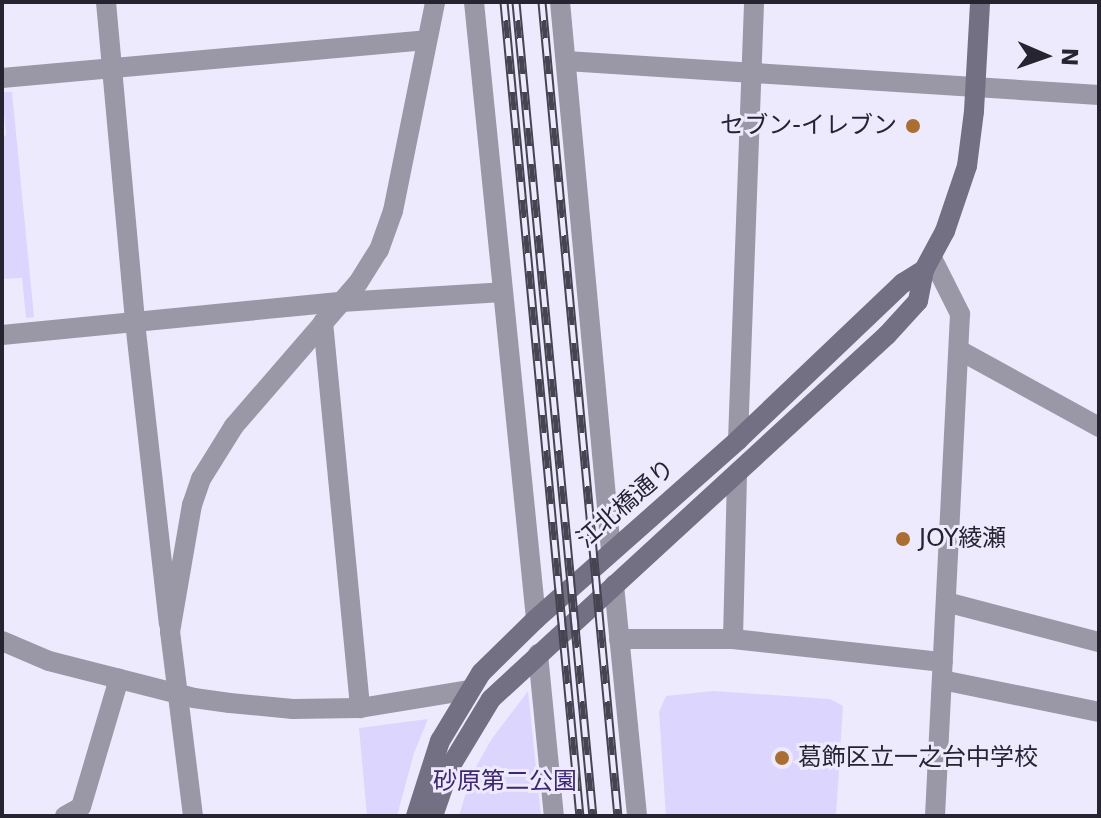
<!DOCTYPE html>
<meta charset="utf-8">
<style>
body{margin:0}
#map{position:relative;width:1101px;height:818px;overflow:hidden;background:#edeafe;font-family:"DejaVu Sans","Noto Sans JP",sans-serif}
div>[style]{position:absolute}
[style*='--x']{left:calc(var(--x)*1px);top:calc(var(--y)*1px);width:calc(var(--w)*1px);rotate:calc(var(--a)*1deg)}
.green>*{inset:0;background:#dcd5fd}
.minor>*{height:20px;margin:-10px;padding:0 10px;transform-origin:10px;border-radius:10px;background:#9a98a6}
.tertiary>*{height:20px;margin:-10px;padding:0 10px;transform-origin:10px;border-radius:10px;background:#9a98a6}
.secondary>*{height:20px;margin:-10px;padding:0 10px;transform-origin:10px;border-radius:10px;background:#737083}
.rail>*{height:9px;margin-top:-4.5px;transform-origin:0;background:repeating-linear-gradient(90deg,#edeafe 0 18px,#474452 0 36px);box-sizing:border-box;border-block:2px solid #474452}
.dots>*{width:22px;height:22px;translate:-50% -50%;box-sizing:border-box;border:4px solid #edeafe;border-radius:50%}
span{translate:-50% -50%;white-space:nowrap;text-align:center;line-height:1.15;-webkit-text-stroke:6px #edeafe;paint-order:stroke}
.poi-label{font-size:24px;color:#262430}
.right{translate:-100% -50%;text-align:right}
.left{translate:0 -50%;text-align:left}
.street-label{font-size:24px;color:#262430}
.park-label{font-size:24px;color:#3e2770}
.frame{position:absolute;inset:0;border:4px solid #262430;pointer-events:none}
.north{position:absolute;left:1005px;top:16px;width:80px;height:80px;-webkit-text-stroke:6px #edeafe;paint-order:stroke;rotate:92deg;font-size:22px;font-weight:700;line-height:32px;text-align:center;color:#262430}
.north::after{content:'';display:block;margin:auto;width:28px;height:36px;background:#262430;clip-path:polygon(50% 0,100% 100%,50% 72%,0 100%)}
</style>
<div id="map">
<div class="green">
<div style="clip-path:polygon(2px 92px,12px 92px,34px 317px,26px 318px,22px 278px,2px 279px,2px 137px,6px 135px)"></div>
<div style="clip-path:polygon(528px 691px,541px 816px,459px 816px,471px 776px,491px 740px)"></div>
<div style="clip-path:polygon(713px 691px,830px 699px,843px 706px,836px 816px,666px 816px,659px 712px,666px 696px)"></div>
<div style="clip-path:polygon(428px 719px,414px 753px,397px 816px,367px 816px,359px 728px)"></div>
</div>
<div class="minor">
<div style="--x:106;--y:2;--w:321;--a:84.8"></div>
<div style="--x:135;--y:322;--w:304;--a:83.6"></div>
<div style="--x:474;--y:2;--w:620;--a:84.26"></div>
<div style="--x:560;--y:2;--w:551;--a:84.69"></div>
<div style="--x:2;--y:78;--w:426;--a:-5.1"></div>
<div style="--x:323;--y:322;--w:388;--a:84.5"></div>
<div style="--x:2;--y:335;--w:341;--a:-5.6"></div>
<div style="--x:341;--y:302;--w:162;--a:-3.5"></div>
<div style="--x:959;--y:350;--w:160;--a:28.8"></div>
<div style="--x:738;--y:440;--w:438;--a:-87.9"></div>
<div style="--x:614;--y:585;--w:232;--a:84.3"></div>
<div style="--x:946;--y:602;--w:158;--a:14.7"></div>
<div style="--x:619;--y:639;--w:114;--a:0"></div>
<div style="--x:733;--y:639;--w:211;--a:6.3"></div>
<div style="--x:733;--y:639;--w:164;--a:-88.6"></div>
<div style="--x:2;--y:641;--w:51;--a:23.1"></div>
<div style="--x:49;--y:661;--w:150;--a:14.3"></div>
<div style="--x:194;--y:698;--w:36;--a:8"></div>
<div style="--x:230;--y:703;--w:63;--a:5.4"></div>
<div style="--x:293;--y:709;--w:67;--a:-0.9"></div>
<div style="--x:360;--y:708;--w:110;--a:-9.4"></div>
<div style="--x:538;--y:654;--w:163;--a:84.4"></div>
<div style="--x:942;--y:680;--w:160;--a:11.5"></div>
<div style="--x:65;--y:816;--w:18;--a:-29"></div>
<div style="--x:81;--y:807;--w:134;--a:-73.5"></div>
</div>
<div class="tertiary">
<div style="--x:566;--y:61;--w:534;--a:3.65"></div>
<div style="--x:932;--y:258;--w:63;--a:63.4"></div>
<div style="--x:960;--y:314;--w:503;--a:92.85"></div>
<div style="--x:193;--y:816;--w:185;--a:-97.1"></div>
<div style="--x:170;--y:632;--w:129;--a:-80.2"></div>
<div style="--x:192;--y:505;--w:28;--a:-71"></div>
<div style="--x:201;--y:479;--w:62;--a:-58.1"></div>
<div style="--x:234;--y:426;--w:189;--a:-49.1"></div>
<div style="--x:358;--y:283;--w:39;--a:-58"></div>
<div style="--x:379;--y:250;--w:41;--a:-70.3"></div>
<div style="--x:393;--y:211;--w:213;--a:-78.6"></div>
</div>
<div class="secondary">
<div style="--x:416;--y:816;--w:79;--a:-72.3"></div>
<div style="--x:440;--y:741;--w:79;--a:-58.9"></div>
<div style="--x:481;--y:673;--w:77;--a:-44.5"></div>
<div style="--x:536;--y:619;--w:270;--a:-41.5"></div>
<div style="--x:738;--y:440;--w:228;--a:-43.6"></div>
<div style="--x:903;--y:283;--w:25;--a:-32"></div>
<div style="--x:924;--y:270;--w:44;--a:-61.7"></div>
<div style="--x:945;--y:231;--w:69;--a:-71.3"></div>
<div style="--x:967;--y:166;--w:55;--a:-82.7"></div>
<div style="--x:974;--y:111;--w:109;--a:-86.8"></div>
<div style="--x:433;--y:816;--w:52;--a:-70.9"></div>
<div style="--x:450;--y:767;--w:79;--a:-58.9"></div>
<div style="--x:491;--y:699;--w:538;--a:-42.59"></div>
<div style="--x:887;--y:335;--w:46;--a:-47.6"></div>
<div style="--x:918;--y:301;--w:32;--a:-79"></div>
</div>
<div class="rail">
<div style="--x:504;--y:2;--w:818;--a:84.67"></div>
<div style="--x:516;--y:2;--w:818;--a:84.6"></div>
<div style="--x:542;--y:2;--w:818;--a:84.67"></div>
</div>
<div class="dots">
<div style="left:913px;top:126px;background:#ab6e32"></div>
<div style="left:903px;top:539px;background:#ab6e32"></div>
<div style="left:782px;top:758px;background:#ab6e32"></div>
</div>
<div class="poi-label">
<span class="right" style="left:897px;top:126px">セブン-イレブン</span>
<span class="left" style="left:919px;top:539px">JOY綾瀬</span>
<span class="left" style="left:798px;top:758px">葛飾区立一之台中学校</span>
</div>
<div class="street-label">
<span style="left:626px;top:504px;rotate:-41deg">江北橋通り</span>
</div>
<div class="park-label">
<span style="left:505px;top:782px">砂原第二公園</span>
</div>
<div class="frame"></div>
<div class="north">N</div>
</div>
